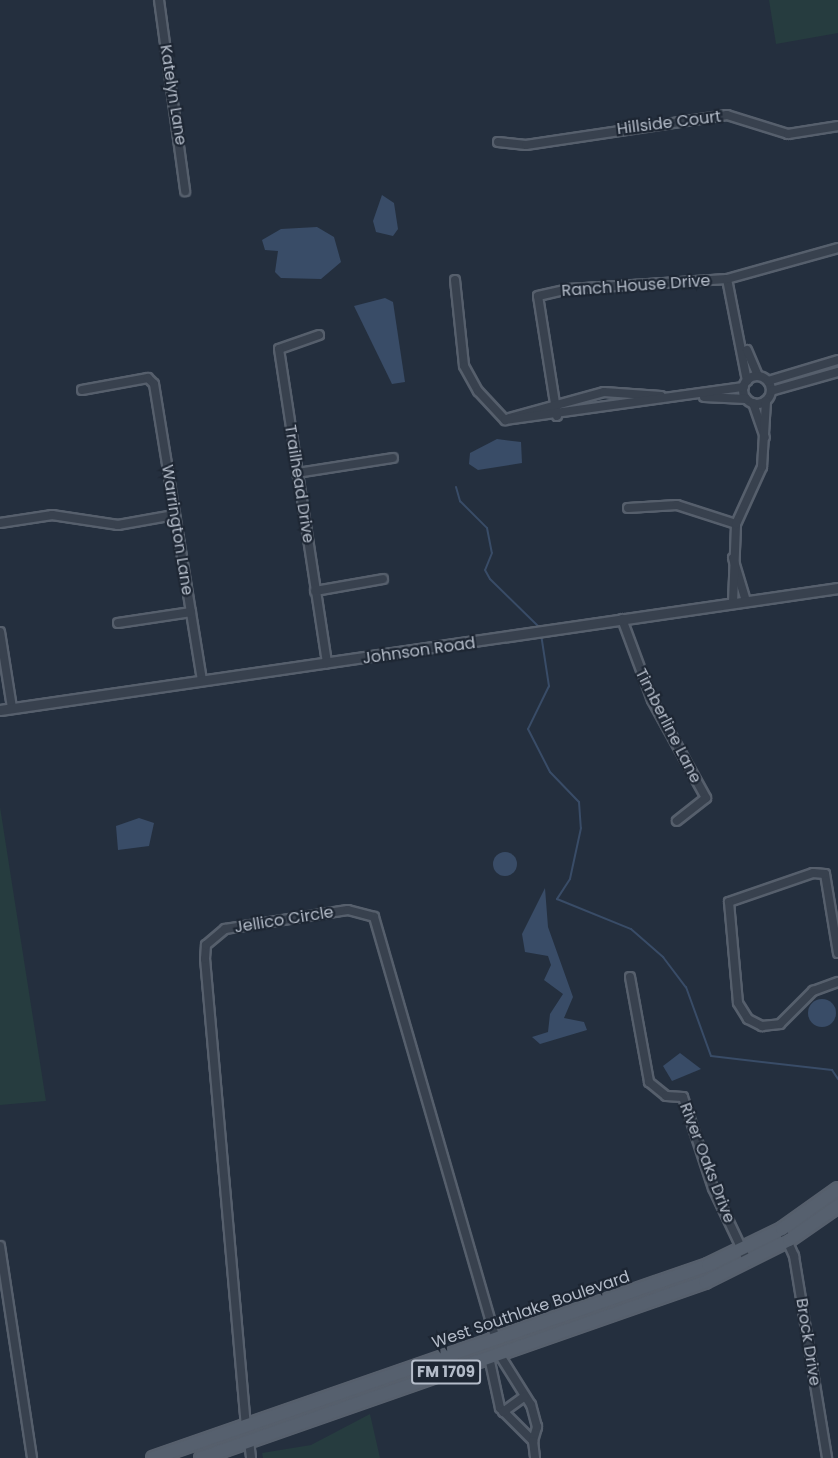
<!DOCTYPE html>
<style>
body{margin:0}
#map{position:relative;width:838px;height:1458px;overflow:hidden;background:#242f3e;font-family:Poppins,sans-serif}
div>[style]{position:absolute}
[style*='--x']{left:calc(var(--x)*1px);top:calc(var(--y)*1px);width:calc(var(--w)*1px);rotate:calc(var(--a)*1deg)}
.green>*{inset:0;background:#263c3f}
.water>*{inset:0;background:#394c67}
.round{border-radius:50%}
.stream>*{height:2px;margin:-1px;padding:0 1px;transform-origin:1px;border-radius:1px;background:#394c67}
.roads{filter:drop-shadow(2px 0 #565f6c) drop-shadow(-2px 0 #565f6c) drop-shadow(0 2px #565f6c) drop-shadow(0 -2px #565f6c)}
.minor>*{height:8px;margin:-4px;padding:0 4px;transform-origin:4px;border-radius:4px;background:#38414e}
.minor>.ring{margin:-4px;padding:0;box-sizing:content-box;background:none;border:8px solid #38414e;border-radius:50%}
.tertiary>*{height:9px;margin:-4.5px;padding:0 4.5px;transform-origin:4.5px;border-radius:4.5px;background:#38414e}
.primary>*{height:12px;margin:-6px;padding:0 6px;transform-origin:6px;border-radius:6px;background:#56606e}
span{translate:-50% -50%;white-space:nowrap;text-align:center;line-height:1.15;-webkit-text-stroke:4.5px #1d2633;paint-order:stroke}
.shield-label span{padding:2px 4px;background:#1d2633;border:2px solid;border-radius:4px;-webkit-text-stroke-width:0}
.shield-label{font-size:15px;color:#b4bcc9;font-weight:700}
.street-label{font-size:16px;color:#b4bcc9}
</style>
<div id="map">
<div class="green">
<div style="clip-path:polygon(769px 0,838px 0,838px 33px,776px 44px)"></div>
<div style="clip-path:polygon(0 807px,46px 1101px,0 1105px)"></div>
<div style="clip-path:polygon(370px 1414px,380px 1458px,263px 1458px,262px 1453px,311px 1445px)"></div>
</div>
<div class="water">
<div style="clip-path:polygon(382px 195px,394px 203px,398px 229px,393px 236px,376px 232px,373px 221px)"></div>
<div style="clip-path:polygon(317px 227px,334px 237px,341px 262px,321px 279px,281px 278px,275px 272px,278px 251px,265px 250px,262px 240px,281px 229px)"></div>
<div style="clip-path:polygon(385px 298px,393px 302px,405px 382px,392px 384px,354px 306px)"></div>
<div style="clip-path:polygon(497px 439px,521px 442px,522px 463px,478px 470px,469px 464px,470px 453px)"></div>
<div style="clip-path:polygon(139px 818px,154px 823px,149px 846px,118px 850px,116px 826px)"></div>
<div class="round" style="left:493px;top:852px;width:24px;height:24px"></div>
<div style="clip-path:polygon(545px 888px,548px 927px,573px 997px,564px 1018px,584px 1022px,587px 1030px,540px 1044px,532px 1037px,548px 1032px,550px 1014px,563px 994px,544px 980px,551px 965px,548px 956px,525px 952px,522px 934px)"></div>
<div class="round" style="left:808px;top:999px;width:28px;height:28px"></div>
<div style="clip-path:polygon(680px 1053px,701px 1069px,672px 1081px,663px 1066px)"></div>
</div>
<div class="stream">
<div style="--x:456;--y:487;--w:15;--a:74"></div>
<div style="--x:460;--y:501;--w:38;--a:45"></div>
<div style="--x:487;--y:528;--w:25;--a:79"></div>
<div style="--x:492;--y:553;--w:18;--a:112"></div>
<div style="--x:485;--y:570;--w:10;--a:61"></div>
<div style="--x:490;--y:579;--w:70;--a:44.4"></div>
<div style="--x:541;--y:634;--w:53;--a:81.3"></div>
<div style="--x:549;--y:686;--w:48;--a:116"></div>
<div style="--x:528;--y:729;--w:48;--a:62.9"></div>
<div style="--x:550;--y:772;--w:42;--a:46"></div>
<div style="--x:579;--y:802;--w:26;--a:86"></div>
<div style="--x:581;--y:828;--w:52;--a:102.2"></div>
<div style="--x:570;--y:879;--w:24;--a:123"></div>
<div style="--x:557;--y:899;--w:80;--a:22.1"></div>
<div style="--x:631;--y:929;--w:43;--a:41.2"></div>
<div style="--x:663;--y:957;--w:38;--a:53"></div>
<div style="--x:686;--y:987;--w:73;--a:70.1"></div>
<div style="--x:711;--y:1056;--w:122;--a:6.6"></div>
<div style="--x:832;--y:1070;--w:11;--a:56"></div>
</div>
<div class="roads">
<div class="minor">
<div style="--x:159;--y:0;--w:193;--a:82.2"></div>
<div style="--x:498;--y:142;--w:28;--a:6"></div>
<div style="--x:526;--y:145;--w:203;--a:-8.5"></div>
<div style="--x:727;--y:115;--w:64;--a:17.3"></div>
<div style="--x:788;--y:134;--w:51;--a:-9.1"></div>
<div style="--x:727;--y:279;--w:104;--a:78.9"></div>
<div style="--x:455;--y:280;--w:86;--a:84"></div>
<div style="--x:464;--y:366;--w:29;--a:61"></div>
<div style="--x:478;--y:391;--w:40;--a:47"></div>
<div style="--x:319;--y:335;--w:42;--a:160.7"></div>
<div style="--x:279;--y:349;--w:318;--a:81.3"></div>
<div style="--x:747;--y:350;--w:28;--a:67"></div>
<div class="ring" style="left:743px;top:376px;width:20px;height:20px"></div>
<div style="--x:768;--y:381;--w:73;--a:-16.7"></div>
<div style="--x:82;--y:390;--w:67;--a:-10.3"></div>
<div style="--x:148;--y:378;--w:8;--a:45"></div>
<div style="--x:154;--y:384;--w:300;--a:80.8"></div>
<div style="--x:771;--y:391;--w:70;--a:-15.8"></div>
<div style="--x:704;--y:397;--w:42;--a:2.7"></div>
<div style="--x:753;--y:403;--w:36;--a:71"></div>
<div style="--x:557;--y:416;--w:121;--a:-99"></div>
<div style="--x:538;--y:296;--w:32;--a:-13"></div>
<div style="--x:569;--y:289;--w:158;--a:-3.6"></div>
<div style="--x:727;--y:279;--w:115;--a:-15.6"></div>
<div style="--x:509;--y:418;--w:98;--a:-15.3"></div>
<div style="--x:604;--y:392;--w:57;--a:4"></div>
<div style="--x:505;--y:420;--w:241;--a:-7.9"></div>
<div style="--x:297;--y:473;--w:97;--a:-8.9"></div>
<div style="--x:628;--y:508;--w:49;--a:-3.5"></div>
<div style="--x:677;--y:505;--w:62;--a:17.9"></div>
<div style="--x:0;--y:523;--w:53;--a:-8.7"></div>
<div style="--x:52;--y:515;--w:67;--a:8.6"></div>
<div style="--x:118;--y:525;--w:57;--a:-10.1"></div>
<div style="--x:733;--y:558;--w:45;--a:73.2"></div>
<div style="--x:315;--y:591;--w:69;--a:-10"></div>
<div style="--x:733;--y:603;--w:79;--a:-87.8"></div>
<div style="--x:736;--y:524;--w:63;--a:-65.5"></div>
<div style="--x:762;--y:467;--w:66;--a:-86.5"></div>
<div style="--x:622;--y:619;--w:86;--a:69.7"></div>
<div style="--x:652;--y:700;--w:112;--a:61.1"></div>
<div style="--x:706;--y:798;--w:37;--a:142"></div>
<div style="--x:118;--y:623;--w:74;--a:-8.6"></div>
<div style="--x:0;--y:632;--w:77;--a:81"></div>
<div style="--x:838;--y:953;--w:80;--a:-99.3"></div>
<div style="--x:825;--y:874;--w:12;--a:-175"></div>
<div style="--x:813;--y:873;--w:89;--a:161"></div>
<div style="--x:729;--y:902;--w:101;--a:84.9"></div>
<div style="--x:738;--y:1003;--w:19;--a:58"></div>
<div style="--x:748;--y:1019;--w:16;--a:27"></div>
<div style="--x:762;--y:1026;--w:18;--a:-6"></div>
<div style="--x:780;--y:1024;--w:47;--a:-45"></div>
<div style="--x:813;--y:991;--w:27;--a:-20"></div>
<div style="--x:630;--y:977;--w:107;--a:79.7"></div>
<div style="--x:649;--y:1082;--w:22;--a:39"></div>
<div style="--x:666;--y:1096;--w:17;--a:3"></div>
<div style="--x:683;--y:1097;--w:96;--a:71.8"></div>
<div style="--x:713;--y:1188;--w:82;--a:64.7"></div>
<div style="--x:782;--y:1229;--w:30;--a:66"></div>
<div style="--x:794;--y:1256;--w:205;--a:80.7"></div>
<div style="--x:0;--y:1246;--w:214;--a:81.4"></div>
<div style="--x:489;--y:1357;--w:52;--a:77.8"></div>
<div style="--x:500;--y:1408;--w:47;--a:45"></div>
<div style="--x:533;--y:1441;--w:15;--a:-74"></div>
<div style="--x:537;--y:1427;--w:23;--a:-105"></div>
<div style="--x:531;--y:1405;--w:60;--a:-122.1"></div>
<div style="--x:503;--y:1412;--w:26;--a:-36"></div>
<div style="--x:246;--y:1427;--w:470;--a:-95"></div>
<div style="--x:205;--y:959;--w:14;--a:-86"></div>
<div style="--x:206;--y:945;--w:25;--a:-40"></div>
<div style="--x:225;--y:929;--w:124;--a:-8.8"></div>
<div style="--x:348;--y:910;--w:27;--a:15"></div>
<div style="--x:374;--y:917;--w:440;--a:73.9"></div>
<div style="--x:249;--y:1441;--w:17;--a:83"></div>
<div style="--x:533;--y:1441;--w:17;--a:83"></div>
</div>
<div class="tertiary">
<div style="--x:0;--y:710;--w:847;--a:-8.28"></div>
</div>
<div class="primary">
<div style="--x:153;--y:1458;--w:588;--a:-19.18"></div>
<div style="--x:708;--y:1265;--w:82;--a:-25.9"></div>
<div style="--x:782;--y:1229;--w:69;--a:-35.5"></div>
<div style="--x:201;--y:1458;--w:534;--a:-19.25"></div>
<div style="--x:705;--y:1282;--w:94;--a:-26.6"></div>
<div style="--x:789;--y:1240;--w:60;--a:-34.8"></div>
</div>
</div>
<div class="shield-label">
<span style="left:446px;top:1372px">FM 1709</span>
</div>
<div class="street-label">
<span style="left:173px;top:95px;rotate:81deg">Katelyn Lane</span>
<span style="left:669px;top:123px;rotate:-7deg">Hillside Court</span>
<span style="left:636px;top:286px;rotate:-4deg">Ranch House Drive</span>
<span style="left:299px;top:484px;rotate:81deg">Trailhead Drive</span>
<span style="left:177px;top:530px;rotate:81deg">Warrington Lane</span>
<span style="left:419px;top:651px;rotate:-8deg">Johnson Road</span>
<span style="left:668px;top:726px;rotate:63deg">Timberline Lane</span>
<span style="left:284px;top:920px;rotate:-9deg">Jellico Circle</span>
<span style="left:707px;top:1163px;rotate:69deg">River Oaks Drive</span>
<span style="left:531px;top:1310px;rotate:-19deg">West Southlake Boulevard</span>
<span style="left:808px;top:1342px;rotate:81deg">Brock Drive</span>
</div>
</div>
